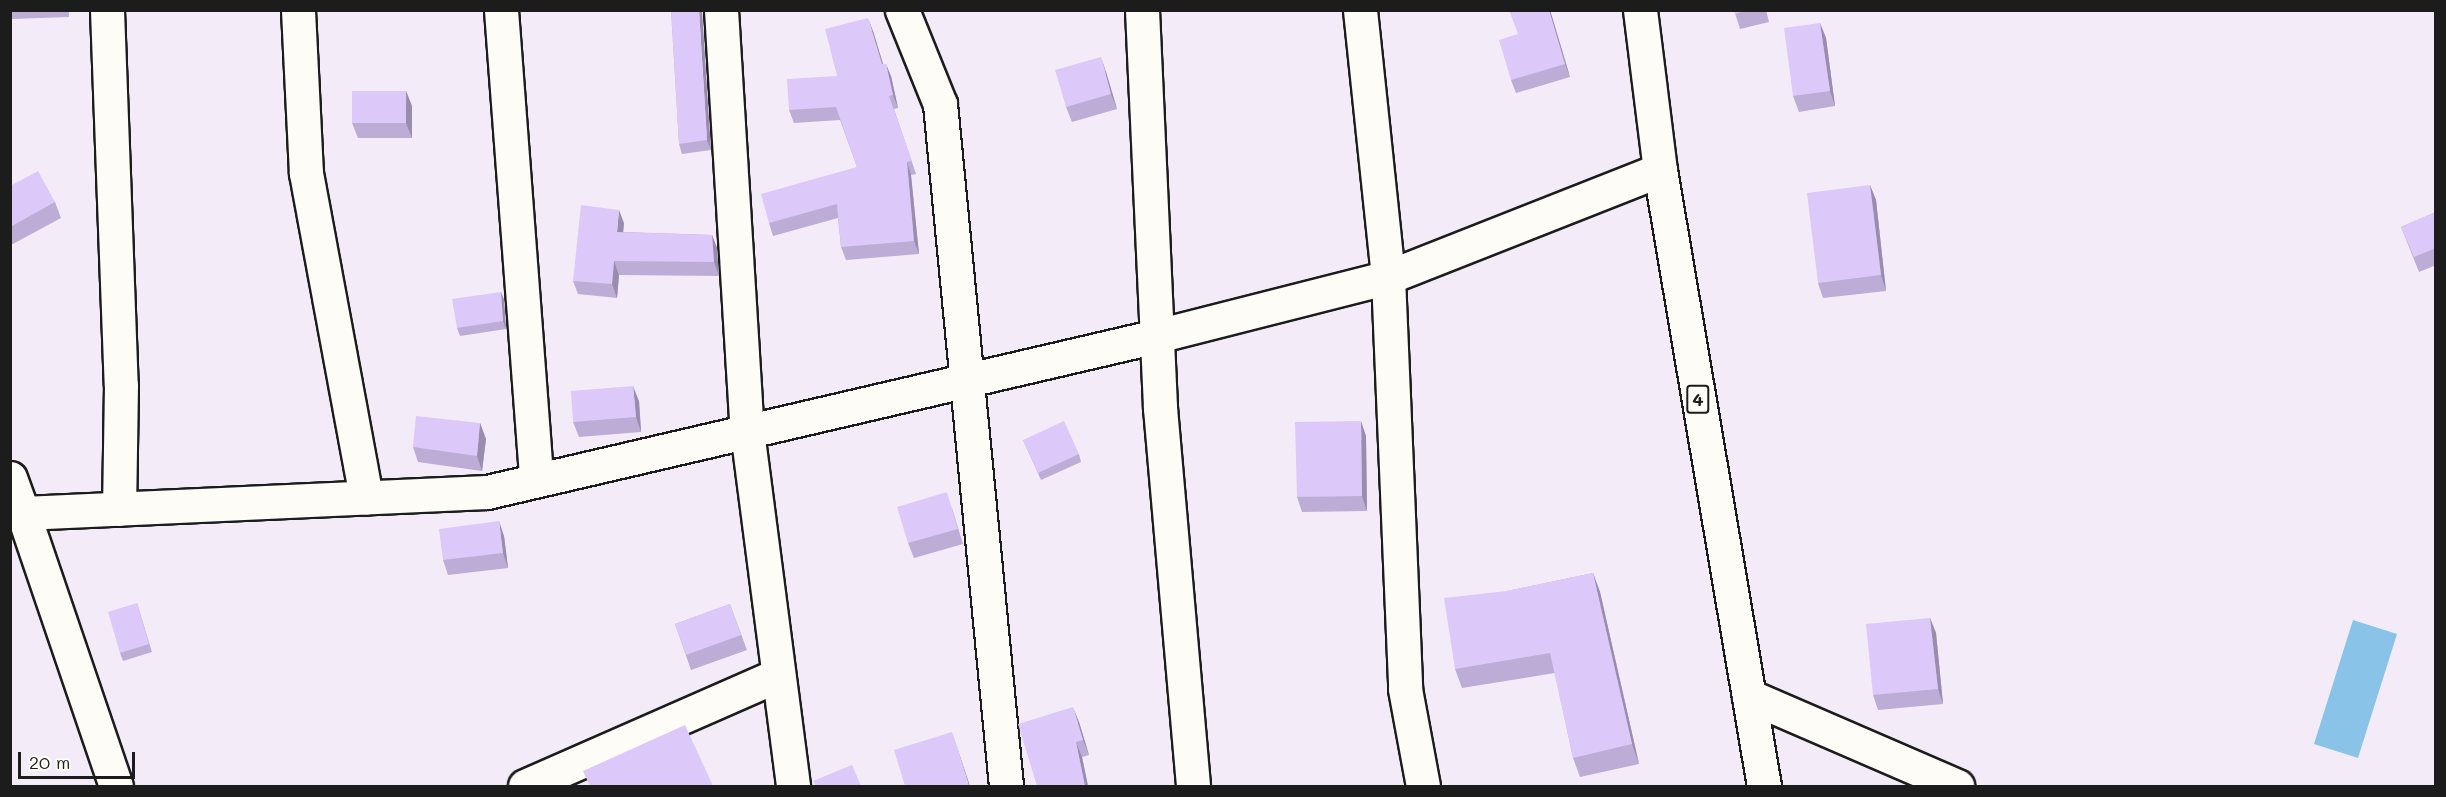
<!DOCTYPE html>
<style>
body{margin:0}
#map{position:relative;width:2446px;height:797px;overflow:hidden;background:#f3ecf8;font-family:Mali,sans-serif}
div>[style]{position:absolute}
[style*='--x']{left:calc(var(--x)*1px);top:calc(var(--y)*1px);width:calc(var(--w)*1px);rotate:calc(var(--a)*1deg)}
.water>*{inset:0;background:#89c3e8}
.roads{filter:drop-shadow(2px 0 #1c1c1c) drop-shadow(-2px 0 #1c1c1c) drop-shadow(0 2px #1c1c1c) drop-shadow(0 -2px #1c1c1c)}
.street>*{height:33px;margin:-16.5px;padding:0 16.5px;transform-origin:16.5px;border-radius:16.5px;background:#fdfcf7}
.highway>*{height:33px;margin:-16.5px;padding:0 16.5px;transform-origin:16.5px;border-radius:16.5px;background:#fdfcf7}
.wall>*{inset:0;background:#bdacd6}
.shaded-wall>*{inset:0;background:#9a8cae}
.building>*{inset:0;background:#dcc8f9}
span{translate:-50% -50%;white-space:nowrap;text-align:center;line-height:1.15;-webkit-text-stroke:5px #fdfcf7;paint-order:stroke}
.shield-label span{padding:2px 4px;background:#fdfcf7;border:2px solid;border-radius:4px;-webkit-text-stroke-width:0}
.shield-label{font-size:18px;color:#1c1c1c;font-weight:700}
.frame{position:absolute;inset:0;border:12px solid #1c1c1c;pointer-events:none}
.scale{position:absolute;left:18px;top:752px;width:117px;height:27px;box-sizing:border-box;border:3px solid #1c1c1c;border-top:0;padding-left:8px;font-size:18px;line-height:21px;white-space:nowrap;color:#1c1c1c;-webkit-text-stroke:4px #fdfcf7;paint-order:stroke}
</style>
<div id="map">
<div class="water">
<div style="clip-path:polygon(2353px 620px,2397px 634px,2358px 758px,2314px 744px)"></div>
</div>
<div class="roads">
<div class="street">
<div style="--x:107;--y:10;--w:375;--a:87.9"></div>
<div style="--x:121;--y:385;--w:124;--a:90.9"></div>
<div style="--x:298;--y:10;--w:163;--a:87.2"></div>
<div style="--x:306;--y:173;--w:330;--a:79.5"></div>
<div style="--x:501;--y:10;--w:471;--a:85.7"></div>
<div style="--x:721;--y:10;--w:422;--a:86.5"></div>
<div style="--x:747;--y:431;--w:358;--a:82.6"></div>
<div style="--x:902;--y:10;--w:101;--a:68"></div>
<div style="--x:940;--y:104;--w:685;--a:84.47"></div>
<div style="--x:1142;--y:10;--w:398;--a:87.4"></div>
<div style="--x:1160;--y:408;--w:379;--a:85"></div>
<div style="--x:1360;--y:10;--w:268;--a:84"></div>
<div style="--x:1388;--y:277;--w:412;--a:87.6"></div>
<div style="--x:1405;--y:689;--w:99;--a:79.5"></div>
<div style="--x:10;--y:478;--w:37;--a:70"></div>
<div style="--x:23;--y:513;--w:464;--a:-2.6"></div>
<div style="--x:487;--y:492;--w:688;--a:-13.11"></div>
<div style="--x:1157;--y:336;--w:238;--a:-14.3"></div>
<div style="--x:1388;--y:277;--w:292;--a:-21.5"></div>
<div style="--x:23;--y:513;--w:288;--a:71.2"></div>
<div style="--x:1749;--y:696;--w:227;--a:23.4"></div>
<div style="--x:525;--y:786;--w:276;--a:-23.7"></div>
</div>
<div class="highway">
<div style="--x:1640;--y:10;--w:161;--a:82.9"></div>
<div style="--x:1660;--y:170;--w:625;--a:80.42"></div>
</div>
</div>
<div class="wall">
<div style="clip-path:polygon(10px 10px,69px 10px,69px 17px,12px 19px)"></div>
<div style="clip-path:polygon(671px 10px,711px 150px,682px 154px,679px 144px)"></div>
<div style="clip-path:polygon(1550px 10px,1570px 77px,1516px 93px,1511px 80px,1518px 34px)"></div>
<div style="clip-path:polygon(1734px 10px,1766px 10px,1769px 22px,1740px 29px)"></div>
<div style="clip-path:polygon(1820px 23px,1826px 38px,1835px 106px,1799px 112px,1793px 96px)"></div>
<div style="clip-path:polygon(873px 31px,883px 64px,891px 76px,898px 108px,894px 109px,916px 174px,911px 175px,919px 254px,846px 260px,841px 247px,838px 218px,773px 236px,769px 223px,857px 167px,840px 120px,794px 123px,789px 110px,837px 76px)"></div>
<div style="clip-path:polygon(1106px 72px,1117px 109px,1072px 122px,1066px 107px)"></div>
<div style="clip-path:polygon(406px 91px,412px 106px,412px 138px,358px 138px,352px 123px)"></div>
<div style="clip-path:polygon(1870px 185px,1876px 200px,1886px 291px,1823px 298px,1818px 283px)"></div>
<div style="clip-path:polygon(10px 186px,55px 202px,61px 218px,11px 245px)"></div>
<div style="clip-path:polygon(2436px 212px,2436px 265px,2419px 272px,2401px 227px)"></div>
<div style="clip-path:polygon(624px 223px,623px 232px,712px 235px,717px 248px,719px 276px,619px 275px,617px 298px,578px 294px,573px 281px)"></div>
<div style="clip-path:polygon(501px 292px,504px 300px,506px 329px,460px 336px,457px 328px)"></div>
<div style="clip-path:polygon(639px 401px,641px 432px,579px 437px,573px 422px)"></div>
<div style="clip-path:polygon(480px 423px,486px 439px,482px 471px,418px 462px,413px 447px)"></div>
<div style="clip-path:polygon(1366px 436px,1367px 511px,1302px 512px,1297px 497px)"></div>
<div style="clip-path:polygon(1023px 440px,1079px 454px,1081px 462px,1041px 480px)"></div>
<div style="clip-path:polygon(952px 508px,963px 544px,914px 558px,908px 543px)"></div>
<div style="clip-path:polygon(504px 536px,508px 568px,448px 575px,443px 560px)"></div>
<div style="clip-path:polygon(1593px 573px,1600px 592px,1639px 764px,1580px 777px,1573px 758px,1555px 673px,1462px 688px,1455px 669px,1507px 591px)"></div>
<div style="clip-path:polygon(137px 603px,152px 652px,123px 661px,120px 653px)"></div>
<div style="clip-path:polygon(730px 604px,747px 650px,691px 670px,675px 624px)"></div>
<div style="clip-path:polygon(1930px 618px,1936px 633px,1943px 704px,1878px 710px,1873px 695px)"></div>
<div style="clip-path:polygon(1079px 722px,1089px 755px,1082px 757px,1088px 786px,1037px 786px)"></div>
</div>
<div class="shaded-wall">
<div style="clip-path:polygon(699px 10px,702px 10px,711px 150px,707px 140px)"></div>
<div style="clip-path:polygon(1549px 10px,1550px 10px,1570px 77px,1565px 64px)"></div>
<div style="clip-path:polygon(868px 18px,873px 31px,887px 77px,882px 64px)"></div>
<div style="clip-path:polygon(1820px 23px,1826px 38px,1835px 106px,1830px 91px)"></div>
<div style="clip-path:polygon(1101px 57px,1106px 72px,1117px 109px,1111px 94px)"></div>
<div style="clip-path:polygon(886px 64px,891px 76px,898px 108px,893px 95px)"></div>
<div style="clip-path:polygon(406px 91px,412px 106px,412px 138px,406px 123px)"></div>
<div style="clip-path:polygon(907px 162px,911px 175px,919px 254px,914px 241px)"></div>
<div style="clip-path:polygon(1870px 185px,1876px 200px,1886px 291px,1881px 275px)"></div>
<div style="clip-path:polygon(619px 210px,624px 223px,622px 245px,617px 232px)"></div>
<div style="clip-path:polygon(712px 235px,717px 248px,719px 276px,714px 262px)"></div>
<div style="clip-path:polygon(614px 261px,619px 275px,617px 298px,612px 284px)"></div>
<div style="clip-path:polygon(501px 292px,504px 300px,506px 329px,503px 321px)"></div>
<div style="clip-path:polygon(633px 386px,639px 401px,641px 432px,636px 417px)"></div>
<div style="clip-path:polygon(1361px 421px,1366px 436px,1367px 511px,1362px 496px)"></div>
<div style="clip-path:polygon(480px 423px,486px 439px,482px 471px,477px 456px)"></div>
<div style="clip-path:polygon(499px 521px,504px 536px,508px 568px,503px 553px)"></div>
<div style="clip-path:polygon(1593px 573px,1600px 592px,1639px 764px,1632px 744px)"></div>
<div style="clip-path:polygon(1930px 618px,1936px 633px,1943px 704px,1938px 689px)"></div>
<div style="clip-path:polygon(1073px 707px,1079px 722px,1089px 755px,1083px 740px)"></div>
<div style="clip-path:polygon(952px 732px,970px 786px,969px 786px)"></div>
<div style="clip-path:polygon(1076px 742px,1082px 757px,1088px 786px,1085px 786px)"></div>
</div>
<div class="building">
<div style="clip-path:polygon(671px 10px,699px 10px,707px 140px,679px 144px)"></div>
<div style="clip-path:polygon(1509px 10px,1549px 10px,1565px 64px,1511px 80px,1499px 40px,1518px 34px)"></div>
<div style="clip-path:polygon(1734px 10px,1749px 10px,1735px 14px)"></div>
<div style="clip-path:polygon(868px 18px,882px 64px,886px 64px,893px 95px,889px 96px,912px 161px,907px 162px,914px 241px,841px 247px,837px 204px,769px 223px,761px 194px,857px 167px,836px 107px,789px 110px,787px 79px,837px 76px,825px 29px)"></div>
<div style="clip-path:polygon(1820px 23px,1830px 91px,1793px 96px,1784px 28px)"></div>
<div style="clip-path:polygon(1101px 57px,1111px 94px,1066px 107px,1055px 70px)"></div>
<div style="clip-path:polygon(352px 91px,406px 91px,406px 123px,352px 123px)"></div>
<div style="clip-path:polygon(38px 171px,55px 202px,10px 227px,10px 186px)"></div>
<div style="clip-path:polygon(1870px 185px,1881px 275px,1818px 283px,1807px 193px)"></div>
<div style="clip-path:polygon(581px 205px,619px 210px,617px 232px,712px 235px,714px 262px,614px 261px,612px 284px,573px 281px)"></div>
<div style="clip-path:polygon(2436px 212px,2436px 248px,2414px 257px,2401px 227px)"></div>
<div style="clip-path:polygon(501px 292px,503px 321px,457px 328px,452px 299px)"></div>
<div style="clip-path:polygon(633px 386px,636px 417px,573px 422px,571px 391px)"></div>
<div style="clip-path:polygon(416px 416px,480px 423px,477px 456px,413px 447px)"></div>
<div style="clip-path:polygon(1064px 421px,1079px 454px,1038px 473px,1023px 440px)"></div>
<div style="clip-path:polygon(1361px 421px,1362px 496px,1297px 497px,1295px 422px)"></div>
<div style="clip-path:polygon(947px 492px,958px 529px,908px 543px,897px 507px)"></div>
<div style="clip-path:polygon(499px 521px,503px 553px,443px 560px,439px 529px)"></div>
<div style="clip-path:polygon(1593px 573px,1632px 744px,1573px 758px,1550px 653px,1455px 669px,1444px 598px,1507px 591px)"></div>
<div style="clip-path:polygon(137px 603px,149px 644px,120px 653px,108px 612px)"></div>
<div style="clip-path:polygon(730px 604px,741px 635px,686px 655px,675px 624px)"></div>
<div style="clip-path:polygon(1930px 618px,1938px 689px,1873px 695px,1866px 624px)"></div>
<div style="clip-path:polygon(1073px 707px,1083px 740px,1076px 742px,1085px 786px,1037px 786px,1018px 724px)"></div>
<div style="clip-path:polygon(685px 725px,713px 786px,590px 786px,583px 771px)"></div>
<div style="clip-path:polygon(952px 732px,969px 786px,905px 786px,894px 750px)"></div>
<div style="clip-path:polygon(852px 765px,861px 786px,816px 786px,813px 781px)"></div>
</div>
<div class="shield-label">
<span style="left:1698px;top:399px">4</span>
</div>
<div class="frame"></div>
<div class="scale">20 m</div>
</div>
